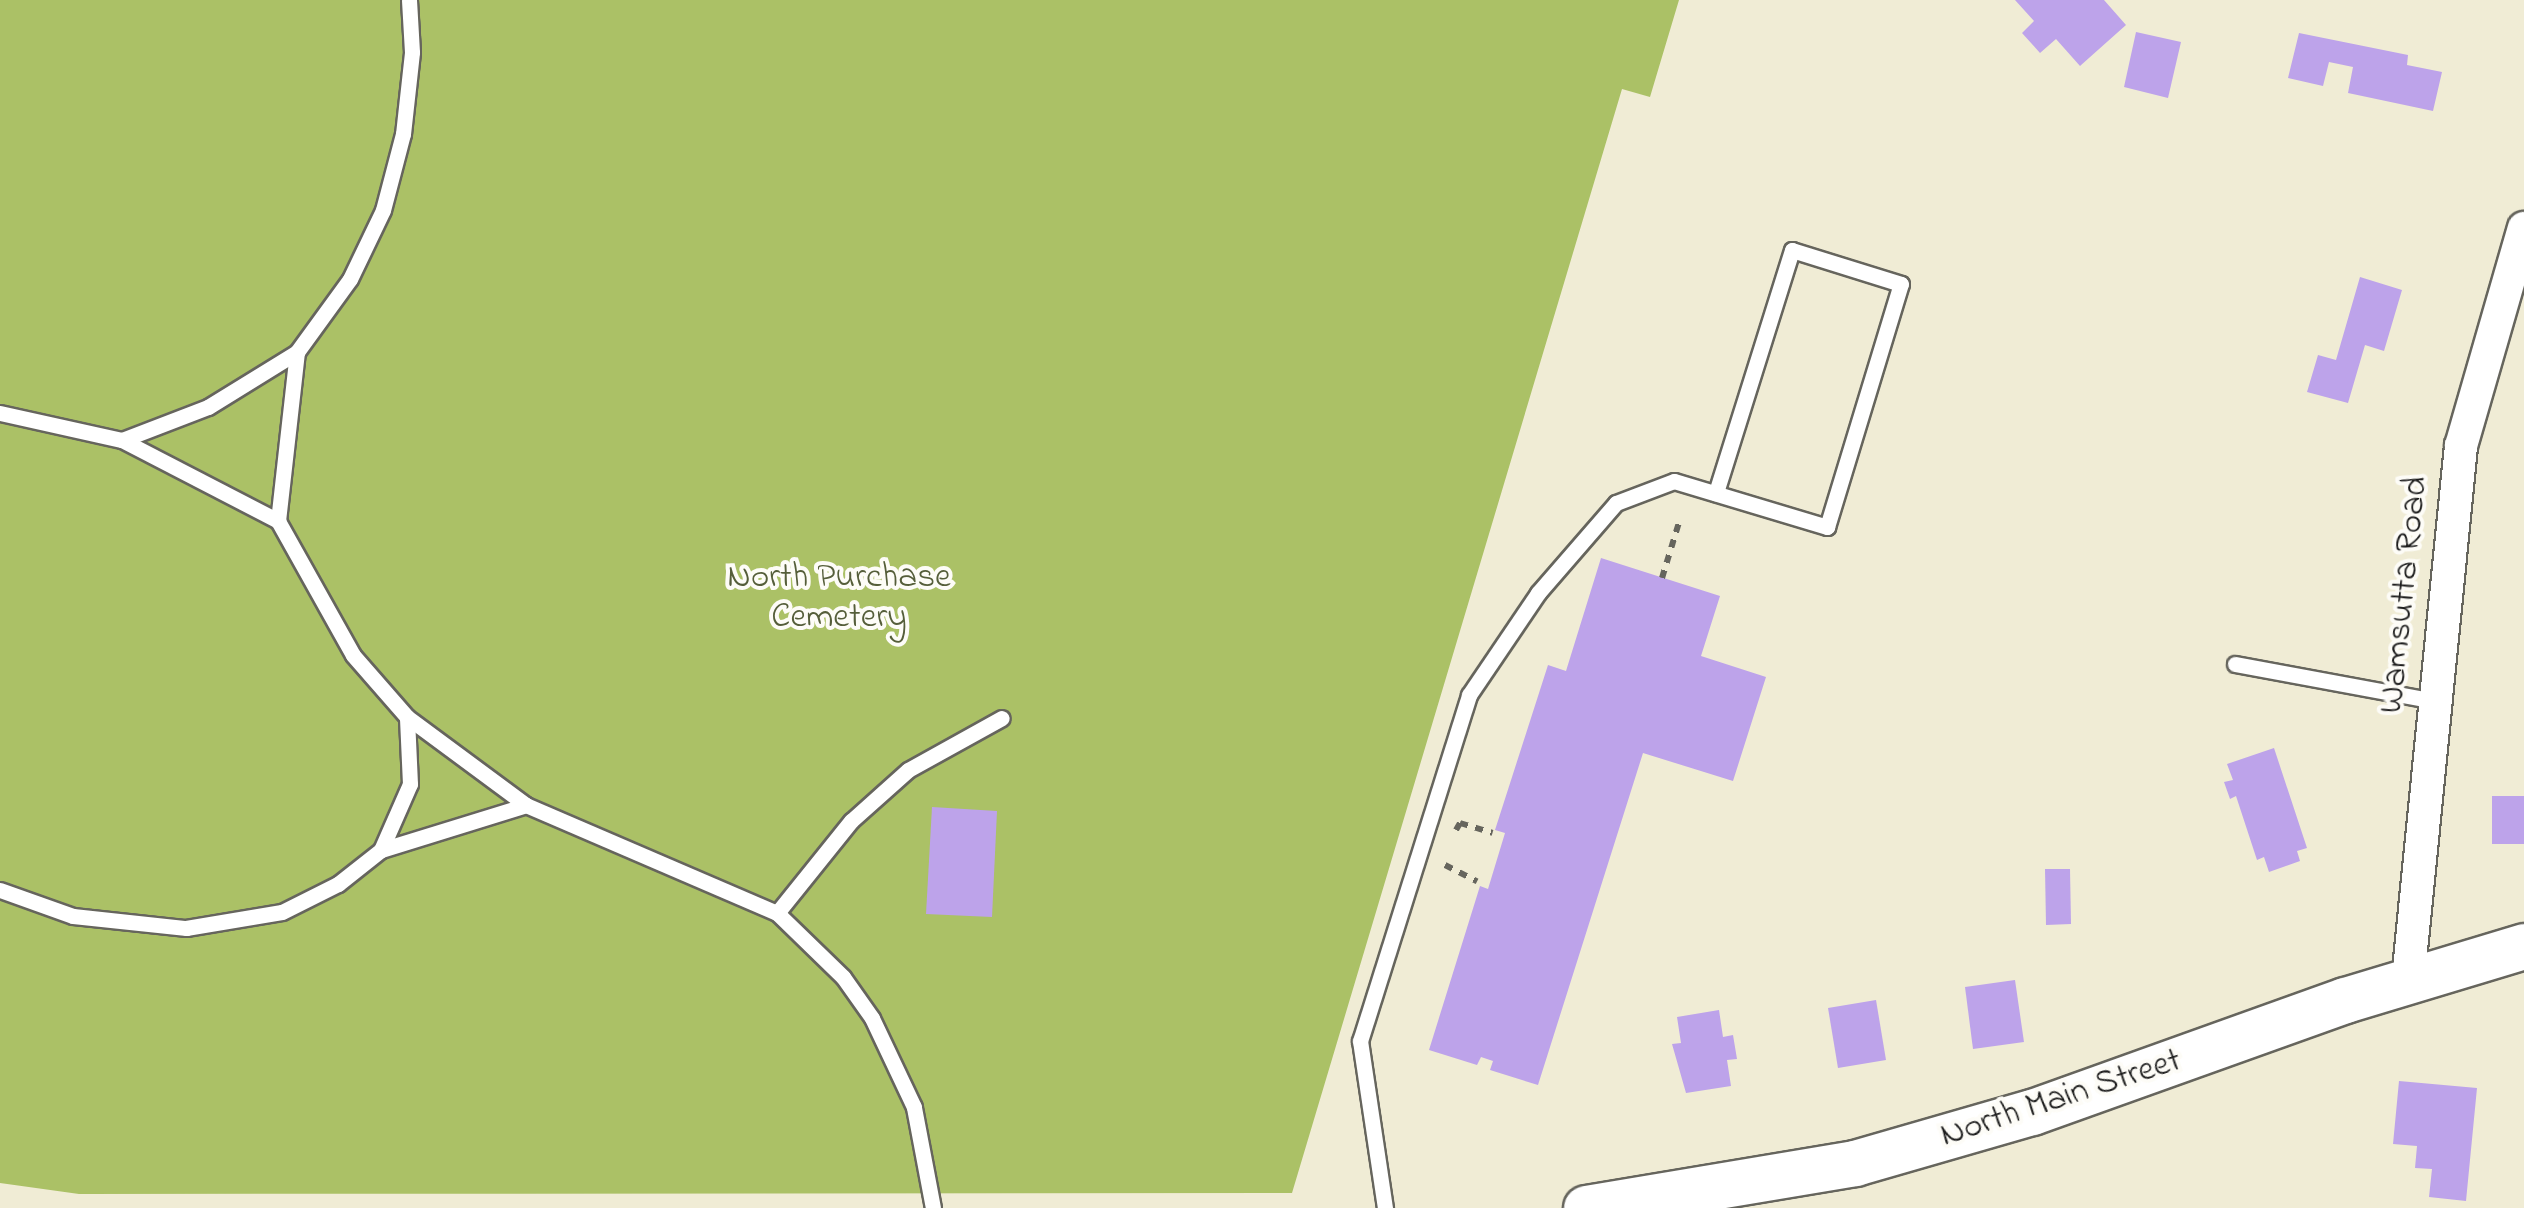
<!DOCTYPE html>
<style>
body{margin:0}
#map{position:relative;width:2524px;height:1208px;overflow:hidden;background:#f0ecd5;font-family:"Indie Flower",sans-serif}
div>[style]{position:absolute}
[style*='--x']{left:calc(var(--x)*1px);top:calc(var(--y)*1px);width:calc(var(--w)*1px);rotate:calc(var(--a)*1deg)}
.green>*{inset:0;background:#abc166}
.building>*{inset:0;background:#bda3ea}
.path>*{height:6px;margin-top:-3px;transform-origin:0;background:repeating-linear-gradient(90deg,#66655d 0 8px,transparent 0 16px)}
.roads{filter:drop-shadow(2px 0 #66655d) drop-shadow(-2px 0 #66655d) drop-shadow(0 2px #66655d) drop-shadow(0 -2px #66655d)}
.service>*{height:15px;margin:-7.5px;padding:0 7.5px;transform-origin:7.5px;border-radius:7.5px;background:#fff}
.minor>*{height:32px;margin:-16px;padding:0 16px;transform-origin:16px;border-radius:16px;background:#fff}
.secondary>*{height:45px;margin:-22.5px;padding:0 22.5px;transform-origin:22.5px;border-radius:22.5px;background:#fff}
span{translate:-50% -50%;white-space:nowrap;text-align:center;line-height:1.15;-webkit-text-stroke:8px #fdfcf7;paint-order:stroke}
.park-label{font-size:35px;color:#555e3a}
.street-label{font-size:35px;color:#1c1c1c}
</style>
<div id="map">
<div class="green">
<div style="clip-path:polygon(0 0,1679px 0,1650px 97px,1622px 89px,1292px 1193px,79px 1194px,0 1183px)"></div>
</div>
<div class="building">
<div style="clip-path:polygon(2015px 0,2104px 0,2126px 25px,2080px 66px,2056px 39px,2040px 53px,2022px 33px,2034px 21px)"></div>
<div style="clip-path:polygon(2136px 32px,2181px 42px,2168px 98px,2124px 87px)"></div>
<div style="clip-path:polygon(2299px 33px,2408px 55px,2407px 65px,2442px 72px,2433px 111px,2348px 93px,2353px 67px,2329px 62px,2323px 86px,2288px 78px)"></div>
<div style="clip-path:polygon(2360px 277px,2402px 290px,2384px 351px,2365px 345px,2348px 403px,2307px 392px,2318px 355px,2336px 360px)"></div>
<div style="clip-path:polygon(1601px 558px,1720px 596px,1701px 656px,1766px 677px,1733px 781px,1643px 753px,1538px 1085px,1490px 1070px,1493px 1061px,1481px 1057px,1477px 1065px,1429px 1050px,1480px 886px,1488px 889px,1505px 833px,1495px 830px,1548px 665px,1566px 671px)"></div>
<div style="clip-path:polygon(2274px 748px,2307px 848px,2297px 851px,2300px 861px,2269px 872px,2264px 857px,2257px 860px,2236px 796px,2230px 799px,2224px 782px,2233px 780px,2227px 764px)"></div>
<div style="clip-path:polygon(2492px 796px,2524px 796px,2524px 844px,2492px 844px)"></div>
<div style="clip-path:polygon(932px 807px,997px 811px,992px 917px,926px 914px)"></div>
<div style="clip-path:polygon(2045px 869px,2070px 869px,2071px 924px,2046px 925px)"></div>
<div style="clip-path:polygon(2015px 980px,2024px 1042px,1973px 1049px,1965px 987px)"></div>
<div style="clip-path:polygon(1876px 1000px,1886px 1060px,1838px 1068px,1828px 1008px)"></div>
<div style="clip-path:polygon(1719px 1010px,1723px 1037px,1733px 1035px,1737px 1059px,1727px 1060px,1731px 1086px,1686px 1093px,1672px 1044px,1681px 1043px,1677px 1017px)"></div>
<div style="clip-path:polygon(2399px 1081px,2477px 1088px,2466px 1201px,2429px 1197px,2432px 1169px,2415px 1168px,2417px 1146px,2393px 1144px)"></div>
</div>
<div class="path">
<div style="--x:1662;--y:578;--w:62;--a:-73"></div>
<div style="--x:1456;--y:830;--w:8;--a:-60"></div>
<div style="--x:1460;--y:823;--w:34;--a:17"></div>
<div style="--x:1445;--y:865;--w:36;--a:27"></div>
</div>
<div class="roads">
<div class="service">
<div style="--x:0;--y:413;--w:125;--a:12.5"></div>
<div style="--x:122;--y:440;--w:92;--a:-21"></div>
<div style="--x:208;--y:407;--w:105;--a:-31.7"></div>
<div style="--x:297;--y:352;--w:90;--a:-54"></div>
<div style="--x:350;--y:279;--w:76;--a:-64.4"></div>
<div style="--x:383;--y:210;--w:79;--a:-75.3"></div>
<div style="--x:403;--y:134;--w:82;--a:-83.7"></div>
<div style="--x:412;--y:52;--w:52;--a:-93.3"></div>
<div style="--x:122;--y:440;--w:176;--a:27.4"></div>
<div style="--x:2235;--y:664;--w:202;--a:10.5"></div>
<div style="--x:526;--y:805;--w:273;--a:23.3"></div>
<div style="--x:381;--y:850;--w:72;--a:-66.3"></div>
<div style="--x:410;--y:784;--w:67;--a:-92.6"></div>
<div style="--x:0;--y:890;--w:77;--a:19.6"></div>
<div style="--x:73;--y:916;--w:114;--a:6.1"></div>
<div style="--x:186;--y:928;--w:97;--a:-9.5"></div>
<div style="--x:282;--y:912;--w:63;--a:-26.6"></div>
<div style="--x:338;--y:884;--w:55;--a:-38.3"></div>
<div style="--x:381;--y:850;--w:152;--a:-17.2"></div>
<div style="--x:526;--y:805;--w:148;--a:-143.5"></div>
<div style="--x:407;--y:717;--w:82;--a:-131.1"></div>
<div style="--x:353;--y:655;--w:154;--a:-119.2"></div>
<div style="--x:278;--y:521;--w:170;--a:-83.6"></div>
<div style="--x:933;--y:1208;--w:103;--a:-100.7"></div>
<div style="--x:914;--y:1107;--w:98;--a:-115.3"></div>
<div style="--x:872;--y:1018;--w:50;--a:-125.3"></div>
<div style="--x:843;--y:977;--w:92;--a:-135.9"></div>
<div style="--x:777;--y:913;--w:118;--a:-51.2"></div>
<div style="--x:851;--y:821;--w:76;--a:-41.8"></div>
<div style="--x:908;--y:770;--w:107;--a:-29"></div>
<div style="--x:1385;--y:1208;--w:169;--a:-98.5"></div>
<div style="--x:1360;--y:1041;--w:363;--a:-72.5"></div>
<div style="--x:1469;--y:695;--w:123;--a:-55.9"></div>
<div style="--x:1538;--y:593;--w:119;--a:-49.1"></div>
<div style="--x:1616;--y:503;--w:62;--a:-20.8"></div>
<div style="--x:1674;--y:481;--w:160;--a:16.7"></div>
<div style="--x:1827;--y:527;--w:254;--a:-73.1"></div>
<div style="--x:1901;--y:284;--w:114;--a:-162.7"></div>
<div style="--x:1792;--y:250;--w:255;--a:107.4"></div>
</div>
<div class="minor">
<div style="--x:2408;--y:980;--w:537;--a:-84.33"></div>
<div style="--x:2461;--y:446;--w:227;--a:-73.9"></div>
</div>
<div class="secondary">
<div style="--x:1586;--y:1208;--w:273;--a:-9.5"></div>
<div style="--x:1855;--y:1163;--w:184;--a:-16.1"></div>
<div style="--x:2032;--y:1112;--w:332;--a:-19.7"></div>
<div style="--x:2345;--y:1000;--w:187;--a:-16.8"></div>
</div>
</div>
<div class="park-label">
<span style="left:839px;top:598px">North Purchase<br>Cemetery</span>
</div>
<div class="street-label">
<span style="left:2405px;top:595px;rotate:-84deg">Wamsutta Road</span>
<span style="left:2061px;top:1099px;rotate:-18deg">North Main Street</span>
</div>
</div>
